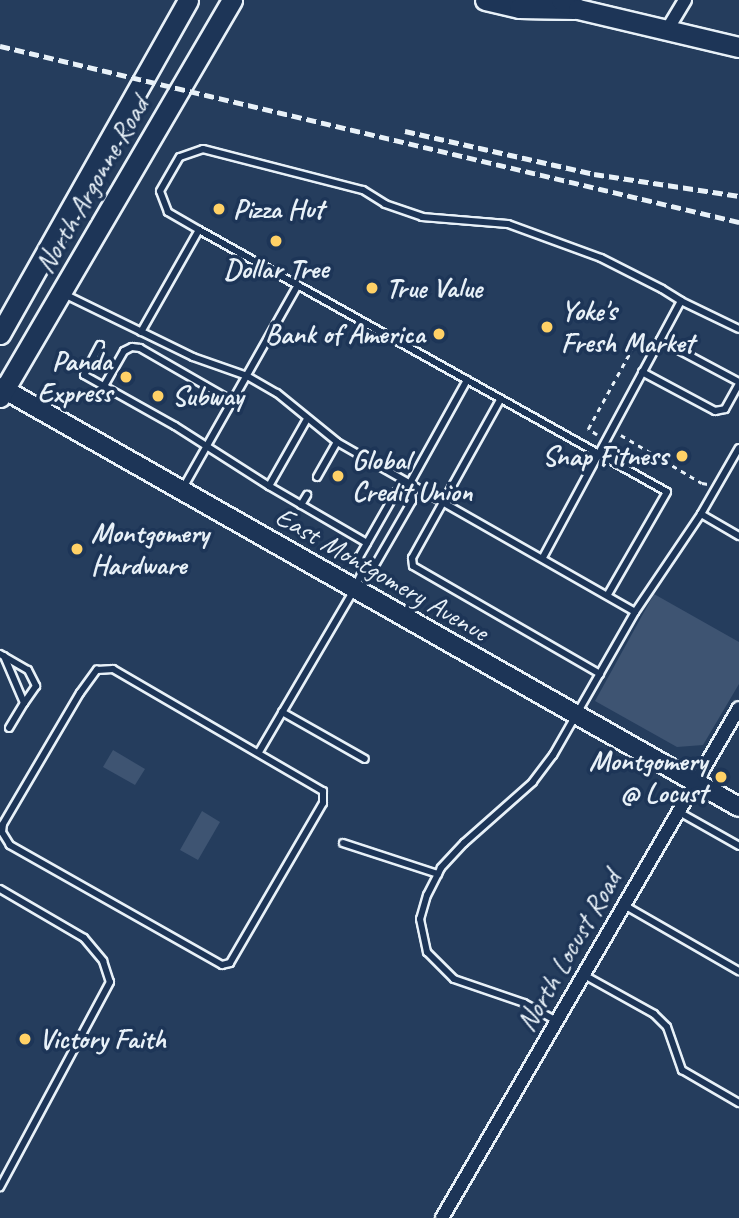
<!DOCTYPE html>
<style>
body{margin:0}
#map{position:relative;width:739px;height:1218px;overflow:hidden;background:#253d5d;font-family:Caveat,sans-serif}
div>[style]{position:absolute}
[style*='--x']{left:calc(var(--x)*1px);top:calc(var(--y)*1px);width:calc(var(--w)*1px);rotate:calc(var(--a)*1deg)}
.green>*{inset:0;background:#3e5472}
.path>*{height:2.5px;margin-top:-1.25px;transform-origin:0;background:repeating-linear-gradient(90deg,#e8f1f8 0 5px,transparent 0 10px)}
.roads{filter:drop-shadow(2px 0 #e8f1f8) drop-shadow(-2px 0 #e8f1f8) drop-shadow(0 2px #e8f1f8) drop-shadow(0 -2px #e8f1f8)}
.lane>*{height:6px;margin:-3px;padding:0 3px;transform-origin:3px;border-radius:3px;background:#1d3557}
.street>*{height:12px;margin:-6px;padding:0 6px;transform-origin:6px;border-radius:6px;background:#1d3557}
.secondary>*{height:18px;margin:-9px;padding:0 9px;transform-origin:9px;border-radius:9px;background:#1d3557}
.primary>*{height:19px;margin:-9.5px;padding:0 9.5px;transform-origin:9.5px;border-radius:9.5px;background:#1d3557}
.rail>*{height:4.5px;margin-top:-2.25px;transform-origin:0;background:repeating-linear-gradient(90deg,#e8f1f8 0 10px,transparent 0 15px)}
.dots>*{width:19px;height:19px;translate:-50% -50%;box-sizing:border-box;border:4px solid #1d3557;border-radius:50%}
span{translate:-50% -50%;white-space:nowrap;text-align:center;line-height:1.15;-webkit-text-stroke:7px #1d3557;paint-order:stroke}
.street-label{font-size:28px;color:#e8f1f8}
.poi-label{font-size:28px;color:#e8f1f8;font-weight:700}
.left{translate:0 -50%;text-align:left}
.right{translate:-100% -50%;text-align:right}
</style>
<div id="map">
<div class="green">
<div style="clip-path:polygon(654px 594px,739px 642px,739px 684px,703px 745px,677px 747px,595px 701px)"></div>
<div style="clip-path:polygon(113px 750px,145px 769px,135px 785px,103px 767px)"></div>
<div style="clip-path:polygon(202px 811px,220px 822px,198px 860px,180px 850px)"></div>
</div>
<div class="path">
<div style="--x:597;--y:435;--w:11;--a:-146"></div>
<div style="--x:588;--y:429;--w:94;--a:-61.2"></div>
<div style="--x:621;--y:435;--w:94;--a:30.7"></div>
<div style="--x:702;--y:483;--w:6;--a:9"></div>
</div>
<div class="roads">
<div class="lane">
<div style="--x:199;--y:230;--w:536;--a:29.24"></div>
<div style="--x:667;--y:492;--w:118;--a:120"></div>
<div style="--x:64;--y:294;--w:144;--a:26"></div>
<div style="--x:193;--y:357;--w:57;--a:19.4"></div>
<div style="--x:247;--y:376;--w:34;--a:30"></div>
<div style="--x:277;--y:393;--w:77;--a:39.2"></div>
<div style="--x:337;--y:442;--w:343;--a:29.7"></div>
<div style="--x:635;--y:612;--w:165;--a:119.8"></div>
<div style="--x:553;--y:755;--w:34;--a:127"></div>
<div style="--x:533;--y:782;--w:92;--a:138.5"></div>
<div style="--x:464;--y:843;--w:34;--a:133"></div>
<div style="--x:441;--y:868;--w:30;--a:117"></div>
<div style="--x:427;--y:895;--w:25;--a:106"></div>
<div style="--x:420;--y:919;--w:34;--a:78"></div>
<div style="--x:427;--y:952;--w:38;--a:45"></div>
<div style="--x:454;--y:979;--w:74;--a:18.9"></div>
<div style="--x:524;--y:1003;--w:37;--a:29"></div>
<div style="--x:681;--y:301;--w:64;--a:25.8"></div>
<div style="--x:141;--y:332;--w:117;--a:-60.4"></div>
<div style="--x:199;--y:230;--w:36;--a:-150"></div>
<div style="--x:168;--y:212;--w:22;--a:-111"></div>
<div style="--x:160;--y:191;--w:39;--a:-60"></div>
<div style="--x:180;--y:157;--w:24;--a:-19"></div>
<div style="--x:203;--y:149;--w:165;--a:14.4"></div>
<div style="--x:363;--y:190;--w:26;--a:32"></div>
<div style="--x:385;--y:204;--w:39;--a:19"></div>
<div style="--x:422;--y:217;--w:86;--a:4.7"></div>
<div style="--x:508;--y:224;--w:99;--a:20.1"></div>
<div style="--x:601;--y:258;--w:68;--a:26.9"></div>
<div style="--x:662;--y:289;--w:22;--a:32"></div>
<div style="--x:681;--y:301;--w:291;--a:118.3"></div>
<div style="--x:660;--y:340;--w:89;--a:28"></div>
<div style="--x:100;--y:345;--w:34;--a:118"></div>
<div style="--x:84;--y:375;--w:104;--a:29.3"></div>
<div style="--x:175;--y:426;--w:112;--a:32.6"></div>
<div style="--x:269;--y:486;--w:77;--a:-60.4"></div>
<div style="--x:642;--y:372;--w:83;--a:28.1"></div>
<div style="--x:715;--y:411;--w:10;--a:-11"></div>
<div style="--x:725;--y:409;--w:29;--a:-61"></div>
<div style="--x:104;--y:386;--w:40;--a:-60.3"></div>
<div style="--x:124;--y:351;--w:9;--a:-27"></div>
<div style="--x:132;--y:347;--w:8;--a:7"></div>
<div style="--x:140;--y:348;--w:106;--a:29.9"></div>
<div style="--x:500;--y:400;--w:181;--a:119.1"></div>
<div style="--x:412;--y:558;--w:8;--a:83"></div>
<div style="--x:413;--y:566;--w:216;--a:30"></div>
<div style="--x:317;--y:477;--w:40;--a:-60.3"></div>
<div style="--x:269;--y:486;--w:113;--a:30.2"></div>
<div style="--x:183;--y:488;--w:233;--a:-60.5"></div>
<div style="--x:301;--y:505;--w:12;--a:-59"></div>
<div style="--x:701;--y:514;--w:44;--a:30.1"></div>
<div style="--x:363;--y:570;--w:13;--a:-23"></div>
<div style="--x:375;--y:565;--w:74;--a:-60"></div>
<div style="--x:412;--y:501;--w:18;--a:-96"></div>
<div style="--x:635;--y:612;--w:118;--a:-56"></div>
<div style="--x:701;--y:514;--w:76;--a:-60.1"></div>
<div style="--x:0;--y:654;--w:32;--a:30"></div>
<div style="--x:28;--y:670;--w:18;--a:63"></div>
<div style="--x:36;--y:686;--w:21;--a:125"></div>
<div style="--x:4;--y:656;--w:51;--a:66.9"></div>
<div style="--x:24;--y:703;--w:29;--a:121"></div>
<div style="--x:113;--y:669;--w:243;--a:30.2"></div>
<div style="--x:323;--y:791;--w:12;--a:90"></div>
<div style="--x:323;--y:803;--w:185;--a:120.2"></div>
<div style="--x:230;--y:963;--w:8;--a:166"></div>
<div style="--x:222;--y:965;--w:244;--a:-150.5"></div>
<div style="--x:10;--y:845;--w:15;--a:-122"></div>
<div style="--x:2;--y:832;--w:8;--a:-83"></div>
<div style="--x:3;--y:824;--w:152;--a:-59.6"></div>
<div style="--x:80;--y:693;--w:29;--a:-54"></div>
<div style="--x:97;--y:670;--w:16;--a:-4"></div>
<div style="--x:282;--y:712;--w:95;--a:29.5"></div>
<div style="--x:259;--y:752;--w:188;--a:-59.6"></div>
<div style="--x:354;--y:590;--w:22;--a:-66"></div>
<div style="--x:363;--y:570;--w:14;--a:-107"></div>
<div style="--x:359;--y:557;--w:16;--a:-60"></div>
<div style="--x:367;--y:543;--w:59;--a:-60.4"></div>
<div style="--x:396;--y:492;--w:17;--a:-33"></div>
<div style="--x:410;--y:483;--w:118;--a:-61"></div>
<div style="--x:679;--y:812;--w:69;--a:29.5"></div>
<div style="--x:343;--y:843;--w:100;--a:18.1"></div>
<div style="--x:0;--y:889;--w:97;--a:30.3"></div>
<div style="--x:84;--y:938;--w:30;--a:50"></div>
<div style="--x:103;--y:961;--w:22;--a:72"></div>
<div style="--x:110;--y:982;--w:233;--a:118.2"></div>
<div style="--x:624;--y:905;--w:133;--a:29.9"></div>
<div style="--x:584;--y:975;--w:80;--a:29.1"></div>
<div style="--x:654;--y:1014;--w:18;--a:45"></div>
<div style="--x:667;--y:1027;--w:46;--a:70.8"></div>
<div style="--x:682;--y:1070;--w:66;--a:30.1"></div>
</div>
<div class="street">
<div style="--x:667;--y:30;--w:35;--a:-59"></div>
<div style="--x:442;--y:1218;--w:590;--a:-59.79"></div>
</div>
<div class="secondary">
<div style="--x:0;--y:387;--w:850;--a:29.61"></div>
</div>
<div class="primary">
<div style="--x:485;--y:0;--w:35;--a:13"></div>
<div style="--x:519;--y:8;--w:55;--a:1"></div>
<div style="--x:561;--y:0;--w:19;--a:28"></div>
<div style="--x:578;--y:9;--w:165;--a:13.3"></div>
<div style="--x:0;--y:334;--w:383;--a:-60.6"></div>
<div style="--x:0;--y:397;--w:460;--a:-59.7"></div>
</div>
</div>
<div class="rail">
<div style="--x:0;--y:46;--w:760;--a:13.4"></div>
<div style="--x:405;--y:131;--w:194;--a:12.8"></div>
<div style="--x:594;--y:174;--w:147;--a:8.6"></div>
</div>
<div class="dots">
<div style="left:219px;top:209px;background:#ffd166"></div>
<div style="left:276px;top:241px;background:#ffd166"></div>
<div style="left:372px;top:288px;background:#ffd166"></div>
<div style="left:547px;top:327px;background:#ffd166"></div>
<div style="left:439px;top:334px;background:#ffd166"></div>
<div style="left:126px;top:377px;background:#ffd166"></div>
<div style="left:158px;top:396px;background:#ffd166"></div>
<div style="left:682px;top:456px;background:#ffd166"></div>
<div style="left:338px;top:476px;background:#ffd166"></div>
<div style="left:77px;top:549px;background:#ffd166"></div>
<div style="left:721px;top:777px;background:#ffd166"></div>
<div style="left:25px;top:1039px;background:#ffd166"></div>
</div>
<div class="street-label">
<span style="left:92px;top:185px;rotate:-60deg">North Argonne Road</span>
<span style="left:382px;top:574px;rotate:30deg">East Montgomery Avenue</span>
<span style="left:569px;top:951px;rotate:-60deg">North Locust Road</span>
</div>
<div class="poi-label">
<span class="left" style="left:233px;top:209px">Pizza Hut</span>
<span style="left:276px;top:269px">Dollar Tree</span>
<span class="left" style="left:386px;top:288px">True Value</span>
<span class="left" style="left:561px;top:327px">Yoke's<br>Fresh Market</span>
<span class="right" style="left:425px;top:334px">Bank of America</span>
<span class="right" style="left:112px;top:377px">Panda<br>Express</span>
<span class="left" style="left:172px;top:396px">Subway</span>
<span class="right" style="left:668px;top:456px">Snap Fitness</span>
<span class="left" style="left:352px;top:476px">Global<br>Credit Union</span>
<span class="left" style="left:91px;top:549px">Montgomery<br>Hardware</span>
<span class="right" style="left:707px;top:777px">Montgomery<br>@ Locust</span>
<span class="left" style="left:39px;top:1039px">Victory Faith</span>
</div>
</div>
